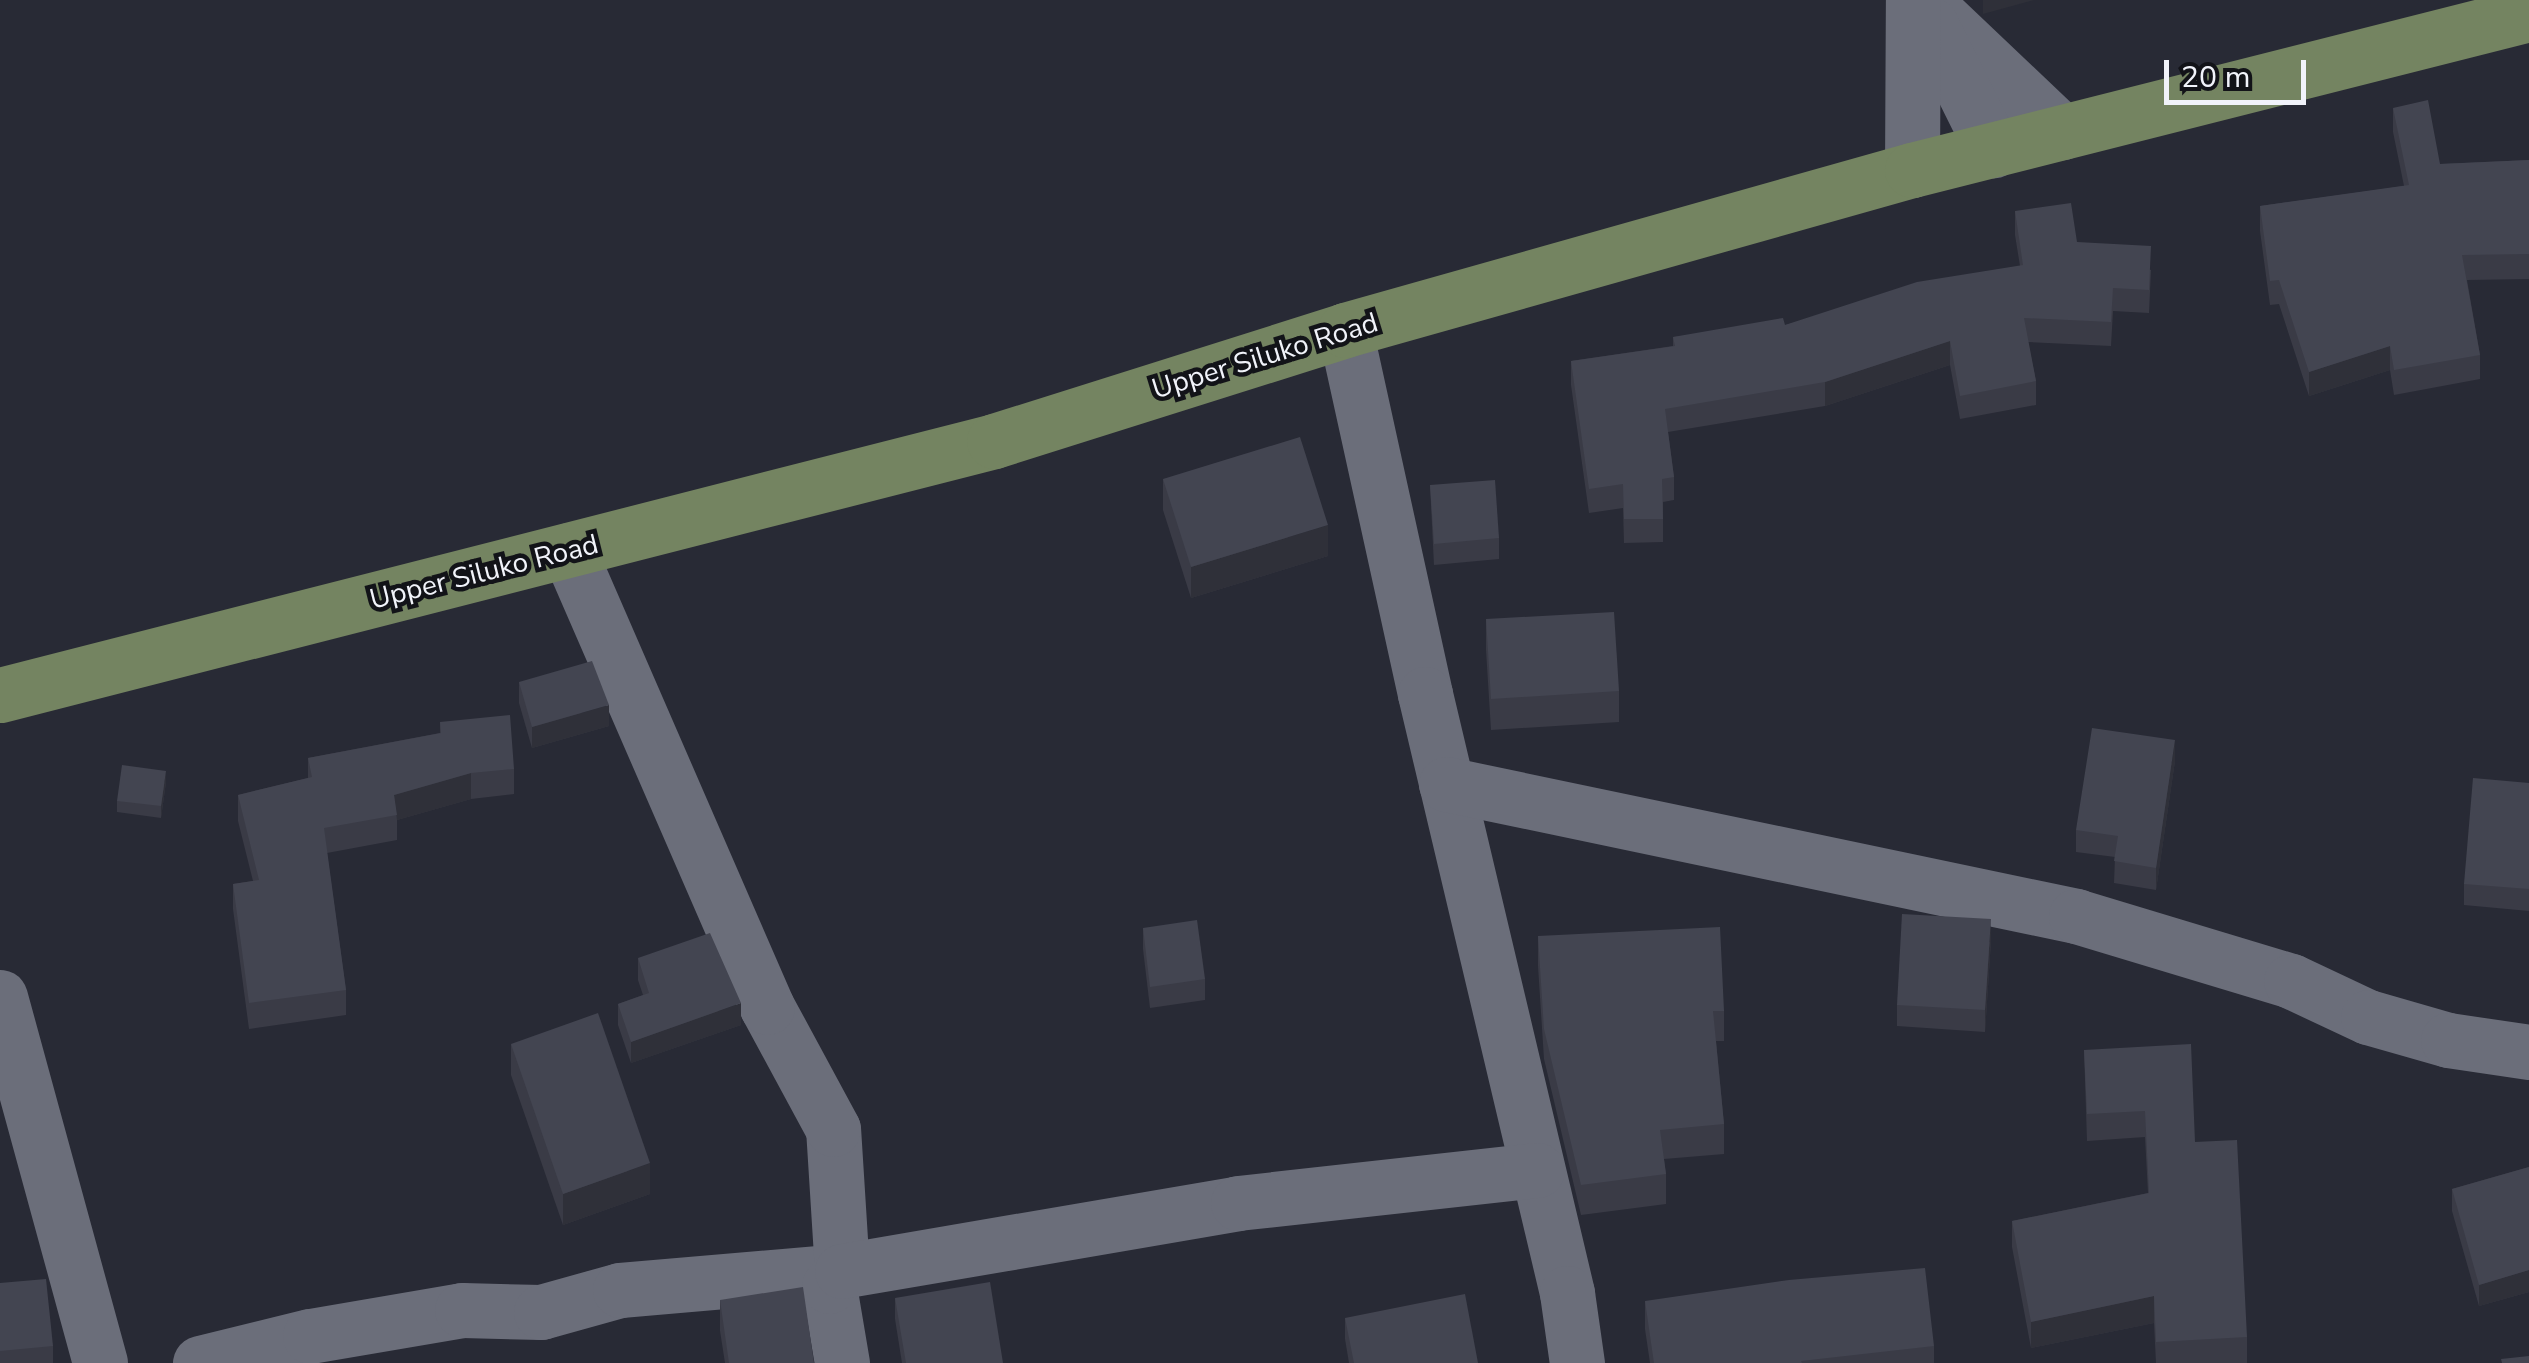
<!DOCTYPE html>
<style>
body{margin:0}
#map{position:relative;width:2529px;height:1363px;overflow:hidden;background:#282a35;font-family:"Nunito Sans",sans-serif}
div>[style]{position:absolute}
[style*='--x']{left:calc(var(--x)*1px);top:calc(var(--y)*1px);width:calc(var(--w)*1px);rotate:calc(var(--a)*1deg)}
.minor>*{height:55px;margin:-27.5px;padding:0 27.5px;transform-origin:27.5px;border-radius:27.5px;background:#6b6e7a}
.major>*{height:55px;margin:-27.5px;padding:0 27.5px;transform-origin:27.5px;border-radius:27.5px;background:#748461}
.wall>*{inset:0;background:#3a3b46}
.shaded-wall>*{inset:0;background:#2f3039}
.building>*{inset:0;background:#434551}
span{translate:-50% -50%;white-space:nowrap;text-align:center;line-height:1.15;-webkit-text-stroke:9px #121318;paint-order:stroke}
.street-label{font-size:28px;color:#f1f3fa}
.scale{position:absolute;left:2164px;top:60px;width:142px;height:45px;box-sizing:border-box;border:5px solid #f1f3fa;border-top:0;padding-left:12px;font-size:30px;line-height:35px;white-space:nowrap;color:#f1f3fa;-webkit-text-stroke:8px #121318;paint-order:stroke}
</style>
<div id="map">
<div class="minor">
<div style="--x:1923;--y:0;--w:192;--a:43.5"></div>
<div style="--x:1931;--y:25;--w:140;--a:63.6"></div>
<div style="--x:1912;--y:170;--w:170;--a:-89.7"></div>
<div style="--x:1345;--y:330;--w:373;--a:77.6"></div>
<div style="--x:1425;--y:694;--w:616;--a:76.66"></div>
<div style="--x:1567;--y:1293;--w:71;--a:81.9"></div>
<div style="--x:1446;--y:784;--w:644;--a:11.83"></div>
<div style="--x:2076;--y:916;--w:225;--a:16.8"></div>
<div style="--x:2291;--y:981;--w:85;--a:25.1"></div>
<div style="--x:2368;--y:1017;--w:83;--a:16"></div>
<div style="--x:2448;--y:1040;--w:82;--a:8.4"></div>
<div style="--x:0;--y:997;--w:379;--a:74.7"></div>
<div style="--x:200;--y:1363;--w:113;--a:-13.8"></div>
<div style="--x:310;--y:1336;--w:154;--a:-9.7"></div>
<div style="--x:462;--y:1310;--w:79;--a:1.5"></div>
<div style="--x:541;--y:1312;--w:82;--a:-15.6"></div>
<div style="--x:620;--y:1290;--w:223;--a:-4.9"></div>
<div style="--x:842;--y:1271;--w:142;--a:-93.6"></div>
<div style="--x:833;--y:1129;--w:139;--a:-118.4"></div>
<div style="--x:767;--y:1007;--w:498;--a:-113.5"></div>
<div style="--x:842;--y:1363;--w:78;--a:-99.6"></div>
<div style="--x:829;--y:1286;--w:20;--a:-49"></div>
<div style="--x:842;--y:1271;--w:402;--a:-9.7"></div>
<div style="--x:1238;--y:1203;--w:301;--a:-6.3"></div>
</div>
<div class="major">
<div style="--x:0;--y:695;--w:1026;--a:-14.33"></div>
<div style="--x:994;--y:441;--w:368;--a:-17.5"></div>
<div style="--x:1345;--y:330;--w:589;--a:-15.76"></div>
<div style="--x:1912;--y:170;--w:636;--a:-14.19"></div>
</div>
<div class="wall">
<div style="clip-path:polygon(2393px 108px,2440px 164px,2529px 160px,2529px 279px,2467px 280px,2480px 355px,2480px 379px,2394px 395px,2390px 370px,2309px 396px,2279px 304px,2270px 305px,2260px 231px,2260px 206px,2404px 186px,2393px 132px)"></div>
<div style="clip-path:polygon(2015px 211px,2077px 242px,2151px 270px,2149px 313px,2113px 311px,2111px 346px,2028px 342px,2036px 381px,2036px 405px,1960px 419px,1950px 365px,1825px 406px,1668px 432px,1674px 477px,1674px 500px,1663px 502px,1663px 542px,1624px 543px,1623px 508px,1589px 513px,1571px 385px,1571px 361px,1673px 346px,1673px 337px,1785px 325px,2020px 266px,2015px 235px)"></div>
<div style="clip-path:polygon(1163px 479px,1328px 556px,1191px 598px,1163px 510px)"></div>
<div style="clip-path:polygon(1430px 485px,1499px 538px,1499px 559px,1434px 565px)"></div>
<div style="clip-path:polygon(1486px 619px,1619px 691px,1619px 722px,1491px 730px,1486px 650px)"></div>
<div style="clip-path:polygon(519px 682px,609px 726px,532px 748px,519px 703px)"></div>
<div style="clip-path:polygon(440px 722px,514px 769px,514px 794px,471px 799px,397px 820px,397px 840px,327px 853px,346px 990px,346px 1015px,249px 1029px,233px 909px,233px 884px,253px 881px,238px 821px,238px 795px,308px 778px,308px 758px,440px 733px)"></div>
<div style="clip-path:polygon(2175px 761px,2156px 890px,2114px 883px,2115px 857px,2076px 852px,2076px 830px)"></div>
<div style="clip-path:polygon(166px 782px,161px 818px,117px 812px,117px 801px)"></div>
<div style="clip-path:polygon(2529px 783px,2529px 911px,2464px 905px,2464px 884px)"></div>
<div style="clip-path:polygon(1143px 928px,1205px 979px,1205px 1000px,1150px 1008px,1143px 949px)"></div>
<div style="clip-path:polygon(1538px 936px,1724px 1011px,1724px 1041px,1716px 1041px,1724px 1124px,1724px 1154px,1664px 1159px,1666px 1174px,1666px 1204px,1581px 1215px,1544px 1059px,1538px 966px)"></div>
<div style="clip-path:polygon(1991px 941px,1985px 1032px,1897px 1026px,1897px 1005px)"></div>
<div style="clip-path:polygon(638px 958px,741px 1025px,631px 1063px,618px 1025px,618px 1004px,643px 995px,638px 980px)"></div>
<div style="clip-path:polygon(511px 1044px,650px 1194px,563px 1225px,511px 1075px)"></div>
<div style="clip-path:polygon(2084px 1050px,2195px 1142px,2247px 1337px,2247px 1363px,2156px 1363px,2154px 1323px,2031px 1348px,2012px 1247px,2012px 1221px,2148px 1193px,2145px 1137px,2087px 1141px)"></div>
<div style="clip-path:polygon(2529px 1167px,2529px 1292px,2479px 1306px,2452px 1211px,2452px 1189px)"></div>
<div style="clip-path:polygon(0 1283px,53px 1346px,53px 1363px,0 1363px)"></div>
<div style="clip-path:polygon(895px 1298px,1003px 1363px,902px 1363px,895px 1319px)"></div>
<div style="clip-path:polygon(720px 1300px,814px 1363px,725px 1363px,720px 1331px)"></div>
<div style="clip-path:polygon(1645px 1301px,1934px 1346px,1934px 1363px,1650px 1363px,1645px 1329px)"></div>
<div style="clip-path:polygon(1345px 1318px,1478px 1363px,1349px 1363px,1345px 1339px)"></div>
</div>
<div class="shaded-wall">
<div style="clip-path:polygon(1983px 0,2034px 0,1983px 14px)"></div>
<div style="clip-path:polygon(1950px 341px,1950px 365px,1825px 406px,1825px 382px)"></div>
<div style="clip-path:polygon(2390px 346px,2390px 370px,2309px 396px,2309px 372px)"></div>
<div style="clip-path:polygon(1328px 525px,1328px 556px,1191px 598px,1191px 567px)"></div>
<div style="clip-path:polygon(609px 705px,609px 726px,532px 748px,532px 727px)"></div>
<div style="clip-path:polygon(2175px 740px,2175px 761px,2156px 890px,2156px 868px)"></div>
<div style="clip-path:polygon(166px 771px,166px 782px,161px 818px,161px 806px)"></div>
<div style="clip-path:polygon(471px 773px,471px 799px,397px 820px,394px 795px)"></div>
<div style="clip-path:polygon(1991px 919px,1991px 941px,1985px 1032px,1985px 1010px)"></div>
<div style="clip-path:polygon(741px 1003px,741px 1025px,631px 1063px,631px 1042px)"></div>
<div style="clip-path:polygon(650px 1163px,650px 1194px,563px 1225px,563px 1194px)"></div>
<div style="clip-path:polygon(2529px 1270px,2529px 1292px,2479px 1306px,2479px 1285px)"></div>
<div style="clip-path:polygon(2154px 1296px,2154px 1323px,2031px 1348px,2031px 1322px)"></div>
</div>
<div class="building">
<div style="clip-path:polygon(2428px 100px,2440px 164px,2529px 160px,2529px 254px,2462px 255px,2480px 355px,2394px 370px,2390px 346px,2309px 372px,2279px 280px,2270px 281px,2260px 206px,2409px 185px,2393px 108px)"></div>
<div style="clip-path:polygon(2071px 203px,2077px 242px,2151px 246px,2149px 290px,2113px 288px,2111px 322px,2024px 318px,2036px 381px,1960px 396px,1950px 341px,1825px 382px,1665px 409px,1674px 477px,1662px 479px,1663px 519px,1624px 519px,1623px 484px,1589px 489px,1571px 361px,1675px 346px,1673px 337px,1783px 318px,1785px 325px,1917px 282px,2023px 265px,2015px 211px)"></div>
<div style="clip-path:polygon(1300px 437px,1328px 525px,1191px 567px,1163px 479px)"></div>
<div style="clip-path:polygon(1495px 480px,1499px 538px,1434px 544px,1430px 485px)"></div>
<div style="clip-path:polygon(1614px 612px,1619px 691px,1491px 699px,1486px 619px)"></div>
<div style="clip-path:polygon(592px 661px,609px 705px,532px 727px,519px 682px)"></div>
<div style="clip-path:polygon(510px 715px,514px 769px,471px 773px,394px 795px,397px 815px,324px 828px,346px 990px,249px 1003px,233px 884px,259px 880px,238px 795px,312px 777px,308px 758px,441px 733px,440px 722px)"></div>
<div style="clip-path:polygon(2092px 728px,2175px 740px,2156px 868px,2114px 861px,2118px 836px,2076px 830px)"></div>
<div style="clip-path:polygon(122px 765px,166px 771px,161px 806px,117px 801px)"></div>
<div style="clip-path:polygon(2473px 778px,2529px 783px,2529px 889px,2464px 884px)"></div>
<div style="clip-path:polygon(1902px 914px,1991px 919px,1985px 1010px,1897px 1005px)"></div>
<div style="clip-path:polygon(1197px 920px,1205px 979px,1150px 987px,1143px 928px)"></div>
<div style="clip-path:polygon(1720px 927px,1724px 1011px,1713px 1011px,1724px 1124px,1660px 1130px,1666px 1174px,1581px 1185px,1544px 1029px,1538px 936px)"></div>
<div style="clip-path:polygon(710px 933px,741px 1003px,631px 1042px,618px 1004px,649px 993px,638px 958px)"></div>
<div style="clip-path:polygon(598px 1013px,650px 1163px,563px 1194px,511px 1044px)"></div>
<div style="clip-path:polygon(2191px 1044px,2195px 1142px,2237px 1140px,2247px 1337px,2156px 1342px,2154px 1296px,2031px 1322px,2012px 1221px,2149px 1193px,2145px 1111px,2087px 1114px,2084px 1050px)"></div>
<div style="clip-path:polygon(2529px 1167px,2529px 1270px,2479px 1285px,2452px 1189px)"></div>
<div style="clip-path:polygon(1925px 1268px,1934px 1346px,1801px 1361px,1802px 1363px,1654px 1363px,1645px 1301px,1789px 1280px)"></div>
<div style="clip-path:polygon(46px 1279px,53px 1346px,0 1351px,0 1283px)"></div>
<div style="clip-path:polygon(990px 1282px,1003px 1363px,906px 1363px,895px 1298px)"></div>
<div style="clip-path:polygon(803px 1287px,814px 1363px,729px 1363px,720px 1300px)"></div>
<div style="clip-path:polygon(1465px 1294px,1478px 1363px,1354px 1363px,1345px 1318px)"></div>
<div style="clip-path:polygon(2529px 1356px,2529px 1363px,2502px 1363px,2501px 1359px)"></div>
</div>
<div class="street-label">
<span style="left:1265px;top:356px;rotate:-17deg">Upper Siluko Road</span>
<span style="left:484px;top:572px;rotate:-14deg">Upper Siluko Road</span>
</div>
<div class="scale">20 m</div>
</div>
